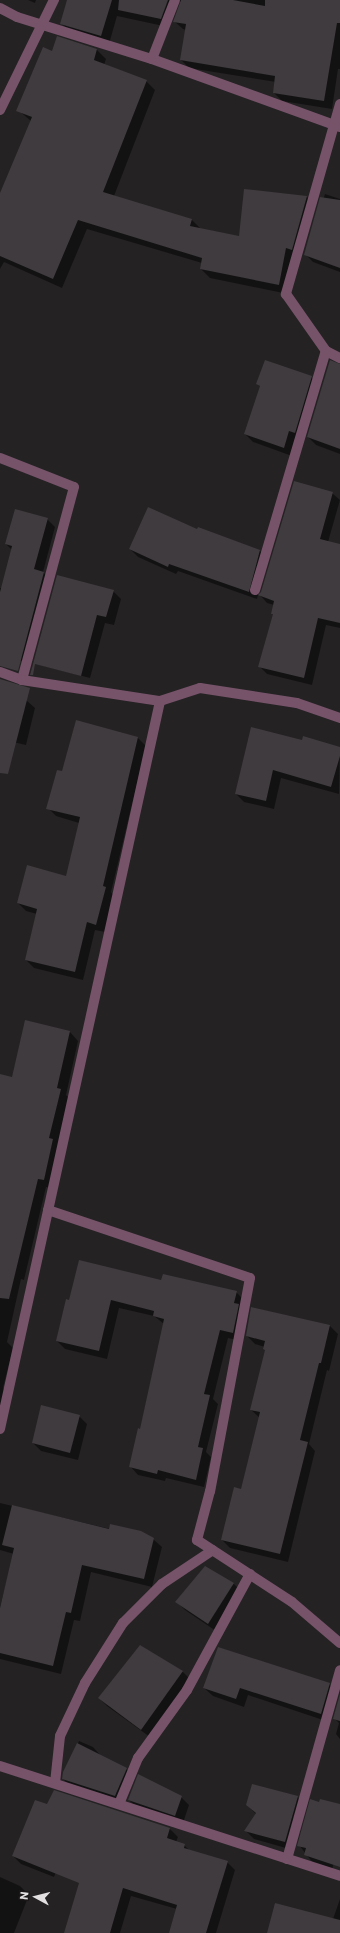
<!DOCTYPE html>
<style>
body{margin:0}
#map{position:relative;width:340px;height:1933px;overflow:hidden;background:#252224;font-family:Commissioner,sans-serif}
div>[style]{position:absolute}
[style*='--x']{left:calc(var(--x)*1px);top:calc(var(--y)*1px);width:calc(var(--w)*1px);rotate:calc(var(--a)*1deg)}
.shadow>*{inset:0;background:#0007}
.building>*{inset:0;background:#3f3b3e}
.minor>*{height:10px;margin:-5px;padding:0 5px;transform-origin:5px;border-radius:5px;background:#77536a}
span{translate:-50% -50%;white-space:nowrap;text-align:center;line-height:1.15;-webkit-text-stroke:3.5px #1c181a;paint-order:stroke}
.north{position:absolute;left:16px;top:1877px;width:40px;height:40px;-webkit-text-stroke:3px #1c181a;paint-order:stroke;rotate:277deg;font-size:11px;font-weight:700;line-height:16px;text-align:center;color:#e2e0e1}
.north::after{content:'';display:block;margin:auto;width:14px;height:18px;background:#e2e0e1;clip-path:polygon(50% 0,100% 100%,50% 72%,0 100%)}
</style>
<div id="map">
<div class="shadow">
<div style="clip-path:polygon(28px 0,36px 0,35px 3px)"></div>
<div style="clip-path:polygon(76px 0,340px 0,340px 69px,338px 69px,332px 109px,282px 101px,274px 93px,276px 82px,189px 68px,181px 60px,186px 30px,183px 29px,175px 22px,182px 2px,179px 2px,168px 27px,117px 16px,109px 44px,69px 31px,61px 23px)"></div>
<div style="clip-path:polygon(97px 50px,106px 59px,104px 65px,146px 81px,155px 90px,114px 196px,192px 220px,201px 229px,240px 237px,307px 197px,316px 206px,288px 294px,210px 278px,201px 269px,202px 263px,87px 229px,62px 288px,4px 262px,0 269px,0 196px,31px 121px,18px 110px,53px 52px)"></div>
<div style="clip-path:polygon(325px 194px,340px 199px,340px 272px,313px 262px,305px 254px)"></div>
<div style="clip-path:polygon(340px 366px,340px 454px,316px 445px,308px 437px)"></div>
<div style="clip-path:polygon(311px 377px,319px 385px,292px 456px,253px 442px,245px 434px,261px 387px,257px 384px)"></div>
<div style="clip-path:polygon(332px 493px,340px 500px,328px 542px,340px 546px,340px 628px,326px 625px,312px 685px,267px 674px,259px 666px,274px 615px,272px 613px,274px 605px,267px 603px,260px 595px)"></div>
<div style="clip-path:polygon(47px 519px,55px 527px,43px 572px,52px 581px,30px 663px,0 655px,0 588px,2px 588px,12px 550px,6px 544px)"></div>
<div style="clip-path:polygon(198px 530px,260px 551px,268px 559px,257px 599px,178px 571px,176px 574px,138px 557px,130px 549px)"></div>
<div style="clip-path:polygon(113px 591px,121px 599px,114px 625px,105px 623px,90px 678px,44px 666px)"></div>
<div style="clip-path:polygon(0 693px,26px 700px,35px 708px,26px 745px,0 739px)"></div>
<div style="clip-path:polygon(76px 721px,138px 738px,146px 746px,111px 892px,114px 896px,105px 932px,95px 930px,83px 980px,34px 968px,26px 960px,37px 914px,26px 911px,18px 903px,67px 877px,79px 823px,56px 816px,48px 808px,63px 772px)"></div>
<div style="clip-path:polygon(303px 741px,340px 748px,339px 794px,281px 778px,274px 809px,244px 802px,236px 794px)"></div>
<div style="clip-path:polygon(70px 1032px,78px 1041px,66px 1095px,69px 1098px,52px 1188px,46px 1187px,24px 1280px,21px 1279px,7px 1342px,13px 1348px,3px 1388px,5px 1390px,0 1414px,0 1075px,12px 1078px)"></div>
<div style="clip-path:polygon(162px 1281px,236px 1292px,244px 1300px,241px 1341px,228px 1338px,213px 1399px,218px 1404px,206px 1452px,211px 1457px,204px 1487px,166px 1478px,165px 1481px,138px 1475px,130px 1466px,141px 1430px,164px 1324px,154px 1316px,119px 1308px,107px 1359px,65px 1349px,57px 1341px,67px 1301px)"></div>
<div style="clip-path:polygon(330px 1326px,338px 1334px,329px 1371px,327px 1370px,309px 1444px,315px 1451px,288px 1562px,230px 1548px,222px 1540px,242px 1490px,260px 1418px,251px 1410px,266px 1350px,265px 1347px,255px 1344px,247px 1336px)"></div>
<div style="clip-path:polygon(79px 1416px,87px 1424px,78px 1460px,41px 1451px,33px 1443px)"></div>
<div style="clip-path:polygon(0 1503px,153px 1539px,162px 1547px,152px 1587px,91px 1572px,80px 1621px,74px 1620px,61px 1674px,0 1659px,0 1607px,14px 1554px,0 1550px)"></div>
<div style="clip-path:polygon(233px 1583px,241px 1591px,216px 1631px,185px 1610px,177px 1602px)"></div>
<div style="clip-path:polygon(141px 1646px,183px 1672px,191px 1680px,150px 1737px,107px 1706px,99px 1698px)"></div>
<div style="clip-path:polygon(329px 1684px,337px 1692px,329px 1722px,248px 1695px,244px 1707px,213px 1696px,204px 1688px)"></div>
<div style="clip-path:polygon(340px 1698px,340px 1739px,336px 1734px,339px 1723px,334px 1718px)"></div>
<div style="clip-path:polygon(79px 1741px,93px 1747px,101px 1756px,126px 1769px,134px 1777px,123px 1804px,71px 1787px,63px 1779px,64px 1773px)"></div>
<div style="clip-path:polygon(54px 1791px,170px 1829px,178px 1837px,176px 1842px,184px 1845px,190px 1851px,227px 1862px,235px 1870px,216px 1933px,170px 1933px,177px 1909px,131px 1896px,120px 1933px,65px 1933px,99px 1819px,79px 1812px,54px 1877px,21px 1864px,13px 1856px,47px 1806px)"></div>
<div style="clip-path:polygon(181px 1797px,189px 1805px,183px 1823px,137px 1808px,129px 1800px)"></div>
<div style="clip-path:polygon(297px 1797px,306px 1805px,293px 1850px,254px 1839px,246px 1831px,256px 1814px,247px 1805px)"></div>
<div style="clip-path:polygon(320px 1803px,340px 1805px,340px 1844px,332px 1869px,313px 1863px,299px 1845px)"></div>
<div style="clip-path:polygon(0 1877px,20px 1886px,29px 1895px,14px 1933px,0 1933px)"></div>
<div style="clip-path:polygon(340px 1899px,340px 1933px,268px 1933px,333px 1919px)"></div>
</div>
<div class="building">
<div style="clip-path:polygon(67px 0,112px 0,101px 36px,60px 24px)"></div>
<div style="clip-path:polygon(119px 0,168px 0,161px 19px,118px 10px)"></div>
<div style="clip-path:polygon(181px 0,233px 0,265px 6px,265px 0,340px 0,340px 23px,337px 23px,324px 101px,273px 93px,275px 76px,180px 60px,186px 24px,173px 22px)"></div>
<div style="clip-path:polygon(57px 36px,97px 49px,94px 60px,147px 80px,103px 192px,192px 219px,190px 226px,239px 236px,244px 189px,307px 196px,292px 250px,286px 248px,279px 285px,200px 269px,202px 258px,78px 220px,53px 279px,0 256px,0 193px,32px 117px,16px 111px,43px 47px,52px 51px)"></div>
<div style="clip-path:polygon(320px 197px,340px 200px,340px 268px,304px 255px)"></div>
<div style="clip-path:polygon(265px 360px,312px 376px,295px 433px,289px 431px,284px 448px,244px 434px,260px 386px,256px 384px)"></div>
<div style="clip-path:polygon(330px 360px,340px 364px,340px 449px,307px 437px)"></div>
<div style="clip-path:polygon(294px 481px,333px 492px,320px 539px,340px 544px,340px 623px,318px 618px,304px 678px,258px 667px,273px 614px,271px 614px,274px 601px,258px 595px,261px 592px)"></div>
<div style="clip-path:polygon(148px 507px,197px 529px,198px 527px,260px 550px,249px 592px,169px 564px,168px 567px,129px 549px)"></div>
<div style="clip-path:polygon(15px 509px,48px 518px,34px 569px,44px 572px,18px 671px,0 666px,0 592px,12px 546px,5px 544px)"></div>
<div style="clip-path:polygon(57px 575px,114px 590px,106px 617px,97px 615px,81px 676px,35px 664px,33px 675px,30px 675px)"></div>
<div style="clip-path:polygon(0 679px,30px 688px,8px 774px,0 773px)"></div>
<div style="clip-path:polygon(76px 720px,138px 737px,103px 886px,106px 887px,96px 925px,87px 922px,75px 972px,25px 960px,37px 909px,17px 903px,27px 865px,66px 876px,80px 817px,46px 809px,57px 770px,62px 771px)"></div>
<div style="clip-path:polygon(251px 727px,302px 740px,303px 736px,340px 747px,340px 756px,331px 787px,273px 770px,266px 801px,235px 794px)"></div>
<div style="clip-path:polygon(25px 1020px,70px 1031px,57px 1088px,61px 1089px,49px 1138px,53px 1139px,44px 1180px,38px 1179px,9px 1299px,0 1298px,0 1074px,12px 1077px)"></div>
<div style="clip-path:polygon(79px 1260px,161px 1280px,163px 1274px,237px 1291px,234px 1303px,239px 1304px,233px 1333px,220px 1330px,204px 1394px,210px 1395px,198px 1447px,203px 1448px,196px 1480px,158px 1470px,157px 1474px,129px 1467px,138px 1428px,140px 1429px,164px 1319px,153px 1316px,154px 1311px,111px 1300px,99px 1351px,56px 1341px,66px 1299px,69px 1300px)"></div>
<div style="clip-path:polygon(251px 1307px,330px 1325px,321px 1363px,319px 1363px,300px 1440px,308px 1442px,280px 1554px,221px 1540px,234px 1487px,241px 1489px,260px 1412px,250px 1410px,265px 1350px,263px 1349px,265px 1341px,246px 1336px)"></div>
<div style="clip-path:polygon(41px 1405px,80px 1415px,70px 1453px,32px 1443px)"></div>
<div style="clip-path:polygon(12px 1505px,109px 1529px,110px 1524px,141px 1531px,154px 1538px,144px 1579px,82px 1565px,71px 1613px,66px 1612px,53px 1666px,0 1653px,0 1608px,14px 1548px,2px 1545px)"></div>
<div style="clip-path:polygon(205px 1566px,234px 1583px,208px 1624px,175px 1602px)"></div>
<div style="clip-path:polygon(140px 1645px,183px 1671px,141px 1730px,98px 1698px)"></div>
<div style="clip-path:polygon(218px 1647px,330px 1683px,321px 1714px,240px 1688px,236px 1699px,203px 1688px)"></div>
<div style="clip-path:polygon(340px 1694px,340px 1721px,333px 1719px)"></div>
<div style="clip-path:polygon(77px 1743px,127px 1768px,115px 1796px,62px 1779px,63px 1772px)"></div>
<div style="clip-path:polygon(138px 1774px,182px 1796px,175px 1816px,128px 1800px)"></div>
<div style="clip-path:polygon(252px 1784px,298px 1796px,285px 1842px,244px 1831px,256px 1813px,246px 1805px)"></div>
<div style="clip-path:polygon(54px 1790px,170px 1828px,167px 1838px,185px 1844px,184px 1848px,228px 1861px,206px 1933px,169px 1933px,177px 1905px,123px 1888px,110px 1933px,64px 1933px,79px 1883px,12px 1856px,35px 1800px,47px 1804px)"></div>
<div style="clip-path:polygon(310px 1799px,319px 1802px,320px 1799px,340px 1804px,340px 1867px,304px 1855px,306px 1848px,297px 1846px)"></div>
<div style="clip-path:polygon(275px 1903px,340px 1920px,340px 1933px,267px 1933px)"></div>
</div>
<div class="minor">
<div style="--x:0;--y:8;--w:19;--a:28"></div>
<div style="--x:17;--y:17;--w:141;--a:17.3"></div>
<div style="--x:152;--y:59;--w:200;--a:19.9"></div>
<div style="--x:152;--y:59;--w:63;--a:-68.7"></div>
<div style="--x:340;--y:104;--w:198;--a:105.9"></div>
<div style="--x:286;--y:294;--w:70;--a:54.9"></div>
<div style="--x:326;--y:351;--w:16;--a:27"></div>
<div style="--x:0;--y:110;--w:123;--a:-63.9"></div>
<div style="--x:0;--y:458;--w:79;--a:21.4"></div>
<div style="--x:74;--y:487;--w:200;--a:105.1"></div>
<div style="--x:255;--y:590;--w:249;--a:-73.5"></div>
<div style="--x:0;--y:672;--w:23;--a:20"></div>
<div style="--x:22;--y:680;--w:140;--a:8.7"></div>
<div style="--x:160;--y:701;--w:42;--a:-18"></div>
<div style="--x:200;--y:688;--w:98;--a:8.8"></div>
<div style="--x:297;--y:703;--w:46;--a:19.2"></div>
<div style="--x:48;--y:1210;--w:213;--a:18.6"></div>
<div style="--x:250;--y:1278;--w:217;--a:100.6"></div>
<div style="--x:210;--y:1491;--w:51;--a:104.9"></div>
<div style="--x:197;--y:1540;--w:113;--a:33.1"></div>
<div style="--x:292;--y:1602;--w:63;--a:40.5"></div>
<div style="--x:0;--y:1429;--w:745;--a:-77.6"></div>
<div style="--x:0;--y:1766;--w:357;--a:17.9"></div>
<div style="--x:55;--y:1783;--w:47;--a:-83.9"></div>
<div style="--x:60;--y:1736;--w:59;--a:-64.7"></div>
<div style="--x:85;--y:1683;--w:71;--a:-57.7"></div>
<div style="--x:123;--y:1623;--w:55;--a:-45"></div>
<div style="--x:162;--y:1584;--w:61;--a:-33.7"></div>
<div style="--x:119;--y:1804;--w:50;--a:-67.6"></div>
<div style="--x:138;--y:1758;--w:84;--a:-54.2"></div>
<div style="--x:187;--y:1690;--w:132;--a:-61.5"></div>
<div style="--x:287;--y:1859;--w:196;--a:-74.3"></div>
</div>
<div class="north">N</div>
</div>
